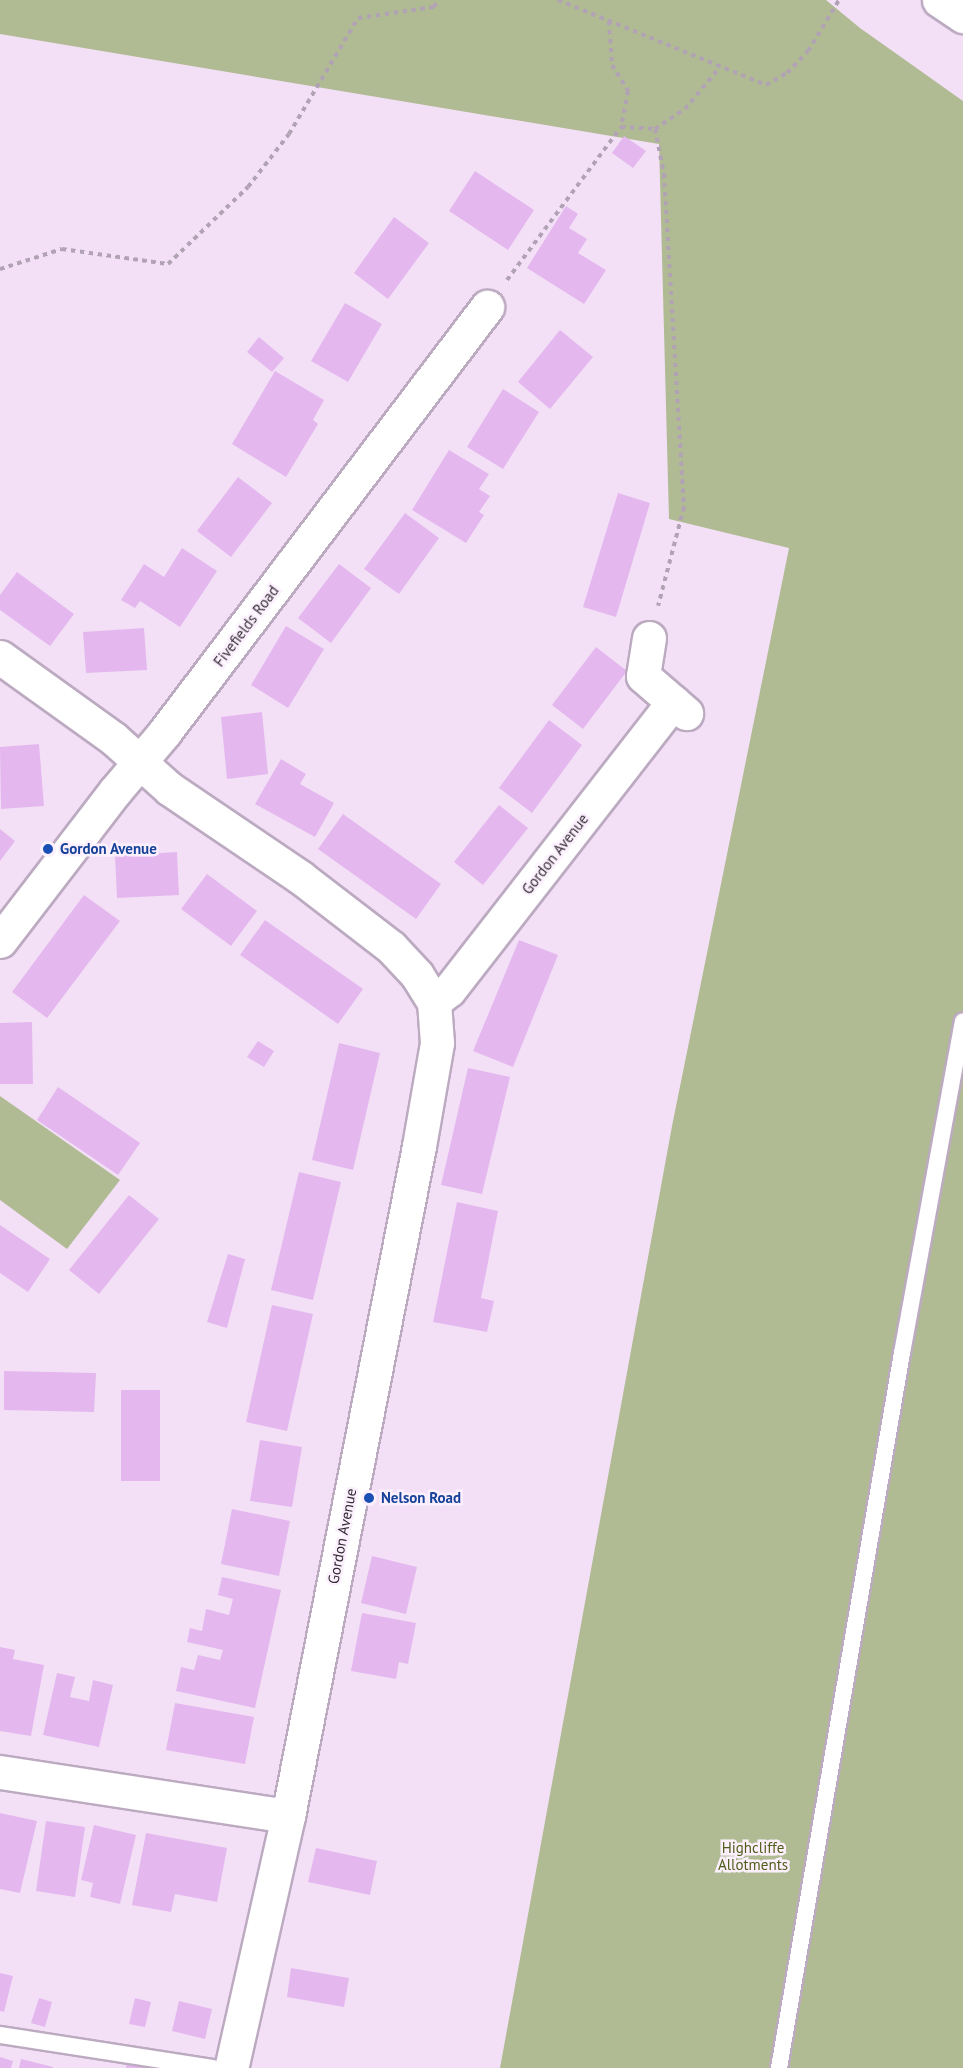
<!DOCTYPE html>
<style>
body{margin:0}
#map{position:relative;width:963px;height:2068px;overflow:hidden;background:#f3e0f7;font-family:"PT Sans",sans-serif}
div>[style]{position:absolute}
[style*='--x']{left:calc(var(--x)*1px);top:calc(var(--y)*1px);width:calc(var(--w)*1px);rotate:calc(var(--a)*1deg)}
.green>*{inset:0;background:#b0bb94}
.building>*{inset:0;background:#e4b8ee}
.path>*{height:4px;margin-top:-2px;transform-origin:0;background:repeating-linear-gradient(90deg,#b1a2b4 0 4.5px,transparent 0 9px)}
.roads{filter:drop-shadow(2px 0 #bcaac1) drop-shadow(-2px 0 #bcaac1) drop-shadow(0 2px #bcaac1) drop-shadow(0 -2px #bcaac1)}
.service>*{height:16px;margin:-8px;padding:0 8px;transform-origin:8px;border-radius:8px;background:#fff}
.minor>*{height:33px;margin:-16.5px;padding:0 16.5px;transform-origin:16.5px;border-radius:16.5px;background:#fff}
.motorway>*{height:33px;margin:-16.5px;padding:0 16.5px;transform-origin:16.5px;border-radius:16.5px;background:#fff}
.dots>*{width:16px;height:16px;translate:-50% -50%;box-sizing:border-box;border:3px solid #fcf0fe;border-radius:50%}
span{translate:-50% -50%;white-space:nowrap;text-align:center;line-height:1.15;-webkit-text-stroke:5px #fcf0fe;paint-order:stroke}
.street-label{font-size:15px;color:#342c35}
.transit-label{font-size:15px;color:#164399;font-weight:700}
.left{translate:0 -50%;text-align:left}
.park-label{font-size:15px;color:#4e5d17}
</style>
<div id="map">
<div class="green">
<div style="clip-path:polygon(0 0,826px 0,860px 28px,963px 101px,963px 2068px,500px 2068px,672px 1126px,789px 548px,669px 519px,659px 144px,0 34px)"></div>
<div style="clip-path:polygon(0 1096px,120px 1180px,67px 1249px,0 1200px)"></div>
</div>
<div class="building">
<div style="clip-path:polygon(624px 136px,646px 151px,633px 168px,612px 153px)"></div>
<div style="clip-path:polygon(475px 171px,534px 210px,508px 250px,449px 211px)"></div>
<div style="clip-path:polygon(566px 206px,578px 214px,569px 228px,587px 239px,578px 253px,606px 270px,584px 304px,527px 268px)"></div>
<div style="clip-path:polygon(394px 217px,429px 243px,388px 299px,354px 273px)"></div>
<div style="clip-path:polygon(345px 303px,382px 324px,348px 382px,311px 361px)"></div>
<div style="clip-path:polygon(560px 330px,593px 357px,550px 409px,518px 382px)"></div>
<div style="clip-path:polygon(259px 337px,284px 358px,272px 372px,247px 352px)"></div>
<div style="clip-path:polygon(275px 371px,324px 400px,313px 420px,318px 424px,286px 477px,232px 444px)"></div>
<div style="clip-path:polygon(503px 389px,539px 412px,503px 469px,467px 447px)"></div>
<div style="clip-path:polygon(449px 450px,489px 474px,479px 489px,490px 496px,479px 512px,484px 515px,466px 543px,412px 510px)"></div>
<div style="clip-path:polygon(238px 477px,272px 503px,231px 557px,197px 531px)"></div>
<div style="clip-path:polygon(618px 493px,650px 503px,616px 617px,583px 607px)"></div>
<div style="clip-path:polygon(405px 513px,439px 538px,399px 594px,364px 569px)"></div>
<div style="clip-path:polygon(182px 548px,217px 571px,180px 627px,140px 601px,135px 608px,121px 600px,144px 564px,164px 577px)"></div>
<div style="clip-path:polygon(339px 564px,371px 588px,331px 643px,298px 618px)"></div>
<div style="clip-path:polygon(17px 572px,74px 614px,50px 646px,0 610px,0 595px)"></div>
<div style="clip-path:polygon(286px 626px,324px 649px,288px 708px,251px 685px)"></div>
<div style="clip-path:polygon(144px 628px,147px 670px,86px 673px,83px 632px)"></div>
<div style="clip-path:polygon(596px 647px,627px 671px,583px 729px,552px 705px)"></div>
<div style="clip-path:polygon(262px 712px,268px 774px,227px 779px,221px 717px)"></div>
<div style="clip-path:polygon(549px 720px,582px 745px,532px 813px,499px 788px)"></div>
<div style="clip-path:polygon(39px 744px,44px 806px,1px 809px,0 747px)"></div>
<div style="clip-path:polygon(281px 759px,306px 774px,300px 784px,334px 803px,315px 837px,255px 804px)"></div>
<div style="clip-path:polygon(499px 805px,528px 828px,483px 885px,454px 862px)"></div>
<div style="clip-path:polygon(343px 814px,441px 884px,416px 919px,318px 849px)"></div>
<div style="clip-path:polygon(0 829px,15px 841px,0 861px)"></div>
<div style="clip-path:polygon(177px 852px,179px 895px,117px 898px,115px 856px)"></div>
<div style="clip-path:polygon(207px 874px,257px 911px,231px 946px,181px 909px)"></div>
<div style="clip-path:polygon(84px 895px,120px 921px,47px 1018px,12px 992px)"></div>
<div style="clip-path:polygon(265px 920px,363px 989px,338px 1024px,240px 955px)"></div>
<div style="clip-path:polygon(519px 940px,558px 955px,513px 1067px,473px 1051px)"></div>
<div style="clip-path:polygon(32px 1022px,33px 1084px,0 1084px,0 1023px)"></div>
<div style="clip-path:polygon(258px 1041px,274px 1051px,264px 1067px,247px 1057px)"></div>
<div style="clip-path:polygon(339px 1043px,380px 1053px,353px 1170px,312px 1160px)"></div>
<div style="clip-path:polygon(468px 1068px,510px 1077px,482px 1194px,441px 1185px)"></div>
<div style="clip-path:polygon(58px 1087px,140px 1143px,118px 1175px,37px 1120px)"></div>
<div style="clip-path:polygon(299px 1172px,341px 1182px,313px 1300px,271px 1290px)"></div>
<div style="clip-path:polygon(129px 1195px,159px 1219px,99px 1294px,69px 1270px)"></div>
<div style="clip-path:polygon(457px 1202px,498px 1211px,481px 1298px,494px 1301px,487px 1332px,433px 1322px)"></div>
<div style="clip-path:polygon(0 1225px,50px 1259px,28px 1292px,0 1273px)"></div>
<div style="clip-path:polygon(228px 1254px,245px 1259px,227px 1328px,207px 1322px)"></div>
<div style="clip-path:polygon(272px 1305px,313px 1314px,287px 1431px,246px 1422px)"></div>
<div style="clip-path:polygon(4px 1371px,96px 1373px,94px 1412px,4px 1410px)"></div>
<div style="clip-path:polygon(121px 1390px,160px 1390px,160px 1481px,121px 1481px)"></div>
<div style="clip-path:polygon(260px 1440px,302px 1447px,292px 1507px,250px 1501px)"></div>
<div style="clip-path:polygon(232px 1509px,290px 1521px,279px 1576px,221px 1564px)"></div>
<div style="clip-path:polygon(372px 1556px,417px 1567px,406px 1614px,361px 1603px)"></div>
<div style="clip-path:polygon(222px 1577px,281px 1590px,255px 1708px,176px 1691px,181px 1667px,194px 1670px,198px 1655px,220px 1660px,223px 1650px,187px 1642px,190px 1628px,202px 1631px,206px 1609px,229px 1615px,233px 1599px,218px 1595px)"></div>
<div style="clip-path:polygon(362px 1613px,416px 1623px,408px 1664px,399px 1662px,396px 1679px,351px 1671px)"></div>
<div style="clip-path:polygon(0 1647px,15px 1650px,13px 1659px,44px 1665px,31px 1736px,0 1731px)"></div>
<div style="clip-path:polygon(57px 1673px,75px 1677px,70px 1697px,89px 1701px,93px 1680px,113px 1685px,99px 1747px,43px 1735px)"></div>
<div style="clip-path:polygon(175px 1703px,254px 1717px,245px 1764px,166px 1750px)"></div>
<div style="clip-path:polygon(0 1813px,37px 1821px,20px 1893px,0 1889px)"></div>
<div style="clip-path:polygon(46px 1821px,85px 1827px,75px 1897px,36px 1891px)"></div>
<div style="clip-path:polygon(94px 1825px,136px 1835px,120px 1904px,90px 1897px,93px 1883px,81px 1880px)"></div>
<div style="clip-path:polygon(146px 1833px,227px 1848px,217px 1902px,175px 1894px,171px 1912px,132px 1905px)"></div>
<div style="clip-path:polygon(316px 1848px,377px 1861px,370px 1895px,308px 1882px)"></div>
<div style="clip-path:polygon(291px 1968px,349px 1978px,344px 2007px,287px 1997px)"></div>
<div style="clip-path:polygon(0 1973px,13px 1976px,4px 2012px,0 2011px)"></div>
<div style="clip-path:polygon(39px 1998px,52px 2002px,45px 2027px,31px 2023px)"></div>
<div style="clip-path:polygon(135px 1998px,151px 2002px,145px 2027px,129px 2024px)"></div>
<div style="clip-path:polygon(179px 2001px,212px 2009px,205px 2039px,172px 2031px)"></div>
<div style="clip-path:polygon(0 2057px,13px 2061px,11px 2068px,0 2068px)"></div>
<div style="clip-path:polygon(21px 2059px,53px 2067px,53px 2068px,19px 2068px)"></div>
<div style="clip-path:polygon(127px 2063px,145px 2067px,145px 2068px,126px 2068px)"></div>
</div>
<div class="path">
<div style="--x:558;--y:0;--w:225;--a:22.2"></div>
<div style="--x:766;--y:85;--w:24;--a:-30"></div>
<div style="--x:787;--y:73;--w:30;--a:-46"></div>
<div style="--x:808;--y:51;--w:60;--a:-58.7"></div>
<div style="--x:609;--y:21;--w:44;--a:86.1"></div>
<div style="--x:612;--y:65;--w:31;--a:58"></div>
<div style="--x:628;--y:91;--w:37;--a:101"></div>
<div style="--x:621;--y:127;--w:34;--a:3"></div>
<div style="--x:655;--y:129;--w:36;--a:-34"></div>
<div style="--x:685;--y:109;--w:55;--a:-50.2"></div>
<div style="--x:655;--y:129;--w:46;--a:78.7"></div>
<div style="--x:664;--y:174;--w:334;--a:86.6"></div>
<div style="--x:684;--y:507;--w:102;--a:104.7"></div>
<div style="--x:0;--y:269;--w:65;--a:-17.9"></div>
<div style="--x:62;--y:249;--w:107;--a:8.1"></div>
<div style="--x:168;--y:264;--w:111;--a:-43.9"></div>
<div style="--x:248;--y:187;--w:67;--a:-52.3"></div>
<div style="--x:289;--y:134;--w:135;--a:-59.3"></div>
<div style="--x:358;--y:18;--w:77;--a:-8.2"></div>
<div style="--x:434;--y:7;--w:8;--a:-60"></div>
<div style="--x:507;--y:280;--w:191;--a:-53.3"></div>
</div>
<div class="roads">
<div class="service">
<div style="--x:0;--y:2035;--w:215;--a:8.8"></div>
<div style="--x:779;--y:2068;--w:726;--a:-80.24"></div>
<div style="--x:902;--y:1353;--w:337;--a:-79.6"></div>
</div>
<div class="minor">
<div style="--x:649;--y:638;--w:38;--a:99"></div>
<div style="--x:643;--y:676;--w:57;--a:40.7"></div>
<div style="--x:0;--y:657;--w:140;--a:35.7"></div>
<div style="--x:114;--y:739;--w:75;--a:41.8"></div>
<div style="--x:170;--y:789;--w:157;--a:34.1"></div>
<div style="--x:300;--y:877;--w:115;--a:37.6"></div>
<div style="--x:391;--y:947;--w:38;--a:47"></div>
<div style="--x:417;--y:975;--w:32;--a:58"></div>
<div style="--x:434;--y:1002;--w:41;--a:85.8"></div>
<div style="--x:437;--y:1043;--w:105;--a:99.9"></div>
<div style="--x:419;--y:1146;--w:683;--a:101.06"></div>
<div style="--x:288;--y:1816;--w:258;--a:102.7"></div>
<div style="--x:0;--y:941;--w:190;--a:-52.5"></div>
<div style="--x:116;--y:790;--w:75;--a:-49.9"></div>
<div style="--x:164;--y:733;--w:535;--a:-52.83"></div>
<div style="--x:434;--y:1002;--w:19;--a:-39"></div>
<div style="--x:449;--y:990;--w:365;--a:-52.1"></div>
<div style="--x:0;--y:1772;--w:291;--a:8.7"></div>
</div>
<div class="motorway">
<div style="--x:939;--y:0;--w:29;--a:34"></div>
</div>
</div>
<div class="dots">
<div style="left:48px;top:849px;background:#1a4fb4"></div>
<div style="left:369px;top:1498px;background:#1a4fb4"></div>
</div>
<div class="street-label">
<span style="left:246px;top:626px;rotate:-53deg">Fivefields Road</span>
<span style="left:555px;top:854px;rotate:-52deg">Gordon Avenue</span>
<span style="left:342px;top:1536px;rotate:-79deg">Gordon Avenue</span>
</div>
<div class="transit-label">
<span class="left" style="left:60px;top:849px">Gordon Avenue</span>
<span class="left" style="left:381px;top:1498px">Nelson Road</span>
</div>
<div class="park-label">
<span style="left:753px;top:1856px">Highcliffe<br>Allotments</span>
</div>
</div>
